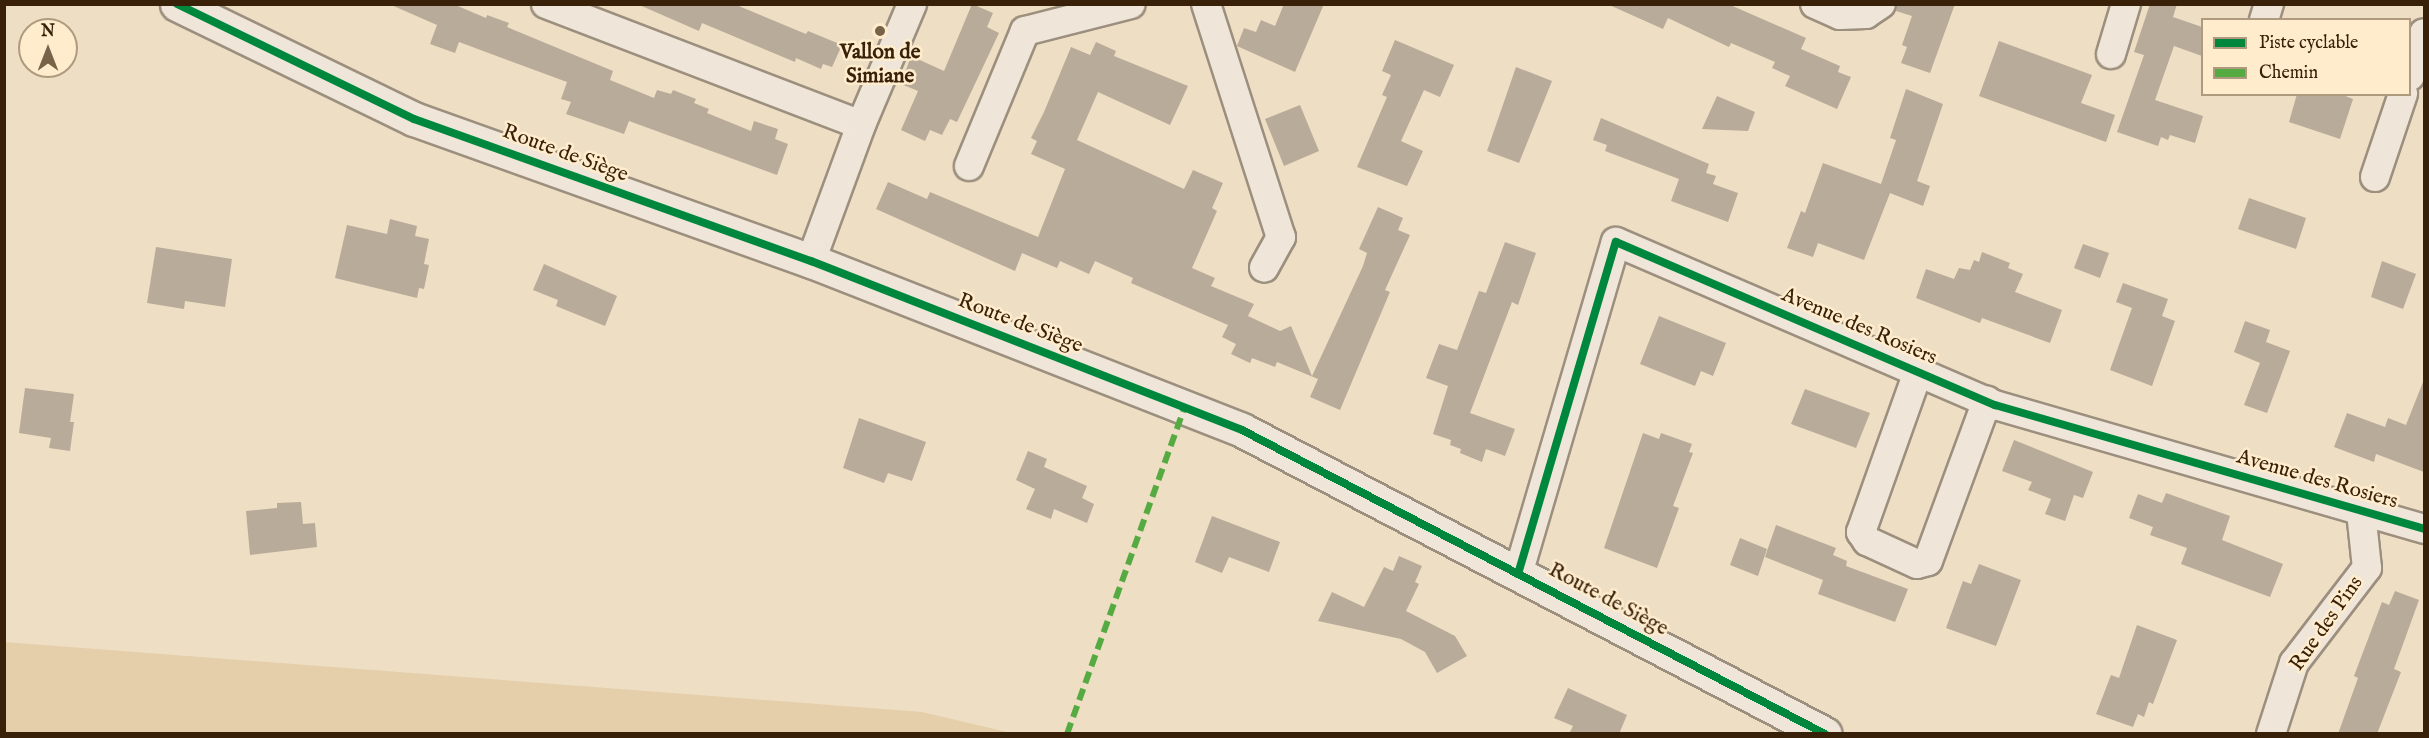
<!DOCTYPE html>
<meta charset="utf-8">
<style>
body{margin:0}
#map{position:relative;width:2429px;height:738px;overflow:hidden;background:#eedec4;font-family:"IM FELL English",serif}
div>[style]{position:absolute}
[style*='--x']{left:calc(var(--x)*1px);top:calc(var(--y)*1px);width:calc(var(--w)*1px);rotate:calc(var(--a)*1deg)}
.green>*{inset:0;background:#e5ceaa}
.building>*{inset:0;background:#b8ab99}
.roads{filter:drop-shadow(2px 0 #9c8f7e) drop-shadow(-2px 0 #9c8f7e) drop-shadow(0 2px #9c8f7e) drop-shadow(0 -2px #9c8f7e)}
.street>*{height:28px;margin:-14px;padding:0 14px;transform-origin:14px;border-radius:14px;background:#efe6d9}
.secondary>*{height:33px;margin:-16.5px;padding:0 16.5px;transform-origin:16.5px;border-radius:16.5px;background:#efe6d9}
.quiet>*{height:6px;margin-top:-3px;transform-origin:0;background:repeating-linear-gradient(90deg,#55aa41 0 12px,transparent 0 18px)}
.cycleway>*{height:8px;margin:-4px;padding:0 4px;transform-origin:4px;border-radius:4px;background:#00873e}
.dots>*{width:16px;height:16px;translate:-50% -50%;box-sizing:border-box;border:3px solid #ffeccd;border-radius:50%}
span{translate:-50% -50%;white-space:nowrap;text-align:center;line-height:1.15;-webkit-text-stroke:5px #ffeccd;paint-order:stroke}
.poi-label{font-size:21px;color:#382009;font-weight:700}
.street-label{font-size:21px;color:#382009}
.frame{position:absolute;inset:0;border:6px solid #382009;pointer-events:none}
.legend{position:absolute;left:2201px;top:18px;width:210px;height:78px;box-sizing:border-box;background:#ffeccd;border:2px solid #af9a7f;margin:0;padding:8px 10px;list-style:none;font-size:18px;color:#382009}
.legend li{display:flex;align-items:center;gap:12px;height:30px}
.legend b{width:30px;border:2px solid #af9a7f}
.north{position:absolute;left:18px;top:18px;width:60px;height:60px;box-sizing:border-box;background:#ffeccd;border:2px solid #af9a7f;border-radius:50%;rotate:0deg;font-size:16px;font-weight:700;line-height:24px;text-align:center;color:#382009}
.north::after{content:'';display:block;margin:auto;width:21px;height:27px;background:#78624a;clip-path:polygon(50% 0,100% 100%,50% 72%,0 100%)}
</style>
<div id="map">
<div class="green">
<div style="clip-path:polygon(4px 642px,922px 712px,1011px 733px,5px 733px)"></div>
</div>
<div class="building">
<div style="clip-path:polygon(389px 4px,453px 4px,486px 18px,487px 15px,509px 23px,507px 27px,613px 71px,610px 80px,654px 98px,657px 90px,671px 94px,673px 90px,696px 99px,694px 103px,709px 109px,707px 113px,751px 131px,754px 121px,778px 129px,775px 139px,788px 144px,777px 175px,629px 121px,624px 134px,566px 114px,571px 102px,561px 99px,567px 82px,459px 42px,455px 53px,430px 44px,437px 25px)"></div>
<div style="clip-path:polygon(637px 4px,734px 4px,806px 34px,808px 31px,842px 45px,832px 67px,823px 64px,821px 69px,796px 58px,795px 62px,702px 23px,699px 31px)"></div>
<div style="clip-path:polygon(972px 4px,993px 13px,987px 27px,999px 33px,957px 122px,950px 119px,942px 135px,930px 130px,925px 141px,901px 130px,918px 91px,901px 84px,911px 56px,944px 71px)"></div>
<div style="clip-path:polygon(1284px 4px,1324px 4px,1295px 72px,1237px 46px,1244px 28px,1256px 32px,1261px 20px,1275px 26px)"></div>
<div style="clip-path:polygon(1607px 4px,1728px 4px,1806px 38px,1801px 49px,1840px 66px,1838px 72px,1851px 77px,1837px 109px,1785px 86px,1790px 76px,1772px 68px,1775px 62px,1731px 43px,1729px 47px,1668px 18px,1663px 29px)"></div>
<div style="clip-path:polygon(1897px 4px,1955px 4px,1930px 73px,1901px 63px,1907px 47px,1902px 45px,1912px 16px,1896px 11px)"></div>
<div style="clip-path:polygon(2150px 4px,2177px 4px,2173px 17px,2202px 27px,2202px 56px,2174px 46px,2155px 100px,2203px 116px,2195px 143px,2170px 135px,2168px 140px,2161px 137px,2158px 146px,2117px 132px,2144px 55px,2134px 52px)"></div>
<div style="clip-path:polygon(1395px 40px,1454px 65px,1440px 97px,1424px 90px,1401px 141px,1423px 151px,1407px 186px,1357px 167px,1387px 97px,1382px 95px,1391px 75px,1382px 71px)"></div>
<div style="clip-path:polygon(1999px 41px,2092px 75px,2081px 103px,2115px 115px,2106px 142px,1979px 96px)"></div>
<div style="clip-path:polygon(1096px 42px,1116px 51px,1114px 56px,1188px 86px,1170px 125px,1098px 92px,1077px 140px,1184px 189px,1193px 170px,1223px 183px,1212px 208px,1217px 211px,1192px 268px,1215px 278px,1211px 286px,1254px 304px,1248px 316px,1280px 331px,1291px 326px,1312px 376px,1363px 266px,1367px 253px,1359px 249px,1378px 207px,1403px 218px,1398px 230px,1410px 235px,1385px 290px,1390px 292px,1340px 410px,1310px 397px,1318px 379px,1277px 362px,1275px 367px,1252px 358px,1250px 363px,1231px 354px,1236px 344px,1222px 337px,1228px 325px,1131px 283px,1133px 278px,1095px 261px,1089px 274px,1060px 261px,1057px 268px,1022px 253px,1015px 271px,876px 209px,888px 182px,927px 199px,930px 192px,1038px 237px,1065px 169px,1031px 154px,1037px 141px,1031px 138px,1044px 112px,1071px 47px,1090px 55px)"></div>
<div style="clip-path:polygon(1516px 67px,1552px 81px,1519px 163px,1487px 151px)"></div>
<div style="clip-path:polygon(1906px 89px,1943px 104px,1917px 181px,1930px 186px,1923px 206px,1890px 193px,1864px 260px,1818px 243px,1813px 257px,1787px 248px,1801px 211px,1805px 213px,1823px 163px,1881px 184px,1896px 140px,1890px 138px)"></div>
<div style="clip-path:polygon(2297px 94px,2340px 94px,2353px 99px,2340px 139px,2289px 122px)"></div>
<div style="clip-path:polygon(1717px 96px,1755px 112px,1748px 131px,1702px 129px)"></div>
<div style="clip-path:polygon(1300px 105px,1319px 151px,1284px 166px,1265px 119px)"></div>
<div style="clip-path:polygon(1601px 118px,1709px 164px,1706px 173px,1716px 176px,1713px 184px,1738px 193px,1728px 222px,1671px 201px,1679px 179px,1605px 151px,1607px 145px,1593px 140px)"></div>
<div style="clip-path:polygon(2249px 198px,2306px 218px,2296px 249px,2238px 229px)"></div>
<div style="clip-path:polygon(390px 219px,417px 226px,415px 236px,429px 239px,424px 264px,429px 265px,424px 289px,419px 288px,417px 298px,335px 278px,347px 225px,387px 234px)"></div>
<div style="clip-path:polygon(1505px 242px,1536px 253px,1518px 305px,1512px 302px,1470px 413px,1515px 429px,1505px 456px,1486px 449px,1482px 462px,1460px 453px,1461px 449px,1450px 445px,1451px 440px,1433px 434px,1448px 386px,1426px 378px,1439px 344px,1457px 350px,1479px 291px,1486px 293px)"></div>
<div style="clip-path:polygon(2083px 244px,2109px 253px,2100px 278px,2074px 268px)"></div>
<div style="clip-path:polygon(156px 247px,232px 259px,225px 307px,185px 301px,184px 309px,147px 303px)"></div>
<div style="clip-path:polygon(1982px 252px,2010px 263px,2008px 268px,2023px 274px,2015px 292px,2062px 310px,2050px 343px,1982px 318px,1980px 323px,1916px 298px,1926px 269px,1954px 279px,1959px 268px,1970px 270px,1974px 260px,1979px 262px)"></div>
<div style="clip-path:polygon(2382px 261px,2416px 274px,2403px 309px,2371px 297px)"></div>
<div style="clip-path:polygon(544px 264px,617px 296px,605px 326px,556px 306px,558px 300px,533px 290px)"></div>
<div style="clip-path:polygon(2123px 283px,2168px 299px,2162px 316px,2175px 321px,2152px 386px,2110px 370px,2132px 308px,2116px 302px)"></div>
<div style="clip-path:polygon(1659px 316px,1726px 343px,1713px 376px,1701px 371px,1695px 386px,1640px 364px)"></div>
<div style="clip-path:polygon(2245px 321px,2270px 330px,2266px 342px,2290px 351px,2267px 413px,2244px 405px,2260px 363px,2234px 352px)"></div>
<div style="clip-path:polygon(2423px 382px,2424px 472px,2376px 454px,2374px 462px,2334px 447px,2347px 413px,2385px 427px,2388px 418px,2406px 425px)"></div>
<div style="clip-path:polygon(25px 388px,74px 394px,70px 422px,74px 422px,70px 451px,49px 448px,51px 438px,19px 433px)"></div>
<div style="clip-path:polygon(1805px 389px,1870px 413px,1856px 448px,1791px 424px)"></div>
<div style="clip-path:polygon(859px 418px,926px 442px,912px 481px,888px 473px,884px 483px,843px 468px)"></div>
<div style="clip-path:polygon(1643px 433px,1659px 439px,1661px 433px,1692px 444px,1689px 452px,1693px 453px,1673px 506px,1679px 508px,1657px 568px,1604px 548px)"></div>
<div style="clip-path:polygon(2014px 440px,2093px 472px,2083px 498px,2074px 495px,2065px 521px,2045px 514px,2051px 499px,2028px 490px,2032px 482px,2002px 471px)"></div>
<div style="clip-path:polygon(1028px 451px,1047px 459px,1044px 467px,1087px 486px,1082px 498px,1094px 504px,1087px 523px,1054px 509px,1051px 519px,1026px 509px,1035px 489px,1016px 480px)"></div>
<div style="clip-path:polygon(2166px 493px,2230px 516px,2222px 540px,2283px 564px,2270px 597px,2181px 564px,2187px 548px,2150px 535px,2153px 527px,2129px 518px,2138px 494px,2162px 503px)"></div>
<div style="clip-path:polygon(301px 502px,303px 524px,315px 523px,317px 547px,250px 555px,246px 511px,277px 508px,277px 503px)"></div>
<div style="clip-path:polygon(1212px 516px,1280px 542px,1269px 572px,1229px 557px,1222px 573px,1195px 562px)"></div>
<div style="clip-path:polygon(1776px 525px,1836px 548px,1833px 555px,1847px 561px,1846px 566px,1908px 589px,1895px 622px,1818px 594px,1823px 580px,1765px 557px)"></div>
<div style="clip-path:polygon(1740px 538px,1767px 549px,1758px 576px,1730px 565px)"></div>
<div style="clip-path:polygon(1399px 556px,1422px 566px,1415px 582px,1419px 584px,1406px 611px,1455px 636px,1467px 656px,1437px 673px,1425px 652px,1401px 639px,1318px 621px,1332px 592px,1364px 607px,1384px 567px,1393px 571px)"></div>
<div style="clip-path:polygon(1979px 564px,2021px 580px,1996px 646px,1946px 628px,1963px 581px,1971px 584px)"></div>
<div style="clip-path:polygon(2395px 591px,2419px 600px,2394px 669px,2401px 672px,2377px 734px,2338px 734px,2358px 678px,2354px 676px,2382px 602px,2389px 605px)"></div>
<div style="clip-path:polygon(2137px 625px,2177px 640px,2153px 704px,2149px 702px,2144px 717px,2138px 714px,2133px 727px,2096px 714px,2111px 675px,2119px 678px)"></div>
<div style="clip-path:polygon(1568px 688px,1627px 715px,1619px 734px,1569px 734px,1573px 726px,1554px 718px)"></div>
</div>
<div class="roads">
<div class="street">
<div style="--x:546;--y:4;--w:337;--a:21"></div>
<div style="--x:1206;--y:4;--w:245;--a:72.2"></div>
<div style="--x:1281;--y:237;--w:35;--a:119"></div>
<div style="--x:1815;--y:4;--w:27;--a:24"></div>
<div style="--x:1840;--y:15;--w:26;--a:-2"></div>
<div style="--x:1866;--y:14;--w:18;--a:-34"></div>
<div style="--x:2264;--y:20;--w:17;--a:-73"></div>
<div style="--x:2111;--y:54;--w:52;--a:-73.3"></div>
<div style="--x:2410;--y:76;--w:45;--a:-72"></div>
<div style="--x:969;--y:166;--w:146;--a:-67.5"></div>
<div style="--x:1025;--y:31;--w:109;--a:-14.3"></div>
<div style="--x:2375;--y:177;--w:88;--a:-71.4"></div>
<div style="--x:811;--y:261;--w:145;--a:-69.8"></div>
<div style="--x:861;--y:125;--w:131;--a:-67.1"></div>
<div style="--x:1918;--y:372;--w:170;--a:109.6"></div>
<div style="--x:1861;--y:532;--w:11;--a:56"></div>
<div style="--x:1867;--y:541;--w:55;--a:24.7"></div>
<div style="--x:1917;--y:564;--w:11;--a:-15"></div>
<div style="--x:1928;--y:561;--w:171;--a:-69.8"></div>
<div style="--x:1518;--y:574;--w:346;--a:-73.6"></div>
<div style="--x:1616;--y:242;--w:413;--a:23.3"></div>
<div style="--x:1995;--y:405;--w:447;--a:16.1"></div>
<div style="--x:2271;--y:734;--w:75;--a:-72.1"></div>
<div style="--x:2294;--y:663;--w:120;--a:-52.5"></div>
<div style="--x:2367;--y:568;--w:56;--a:-96.1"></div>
</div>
<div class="secondary">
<div style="--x:177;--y:4;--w:263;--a:25.9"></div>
<div style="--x:414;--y:119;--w:422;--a:19.7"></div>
<div style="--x:811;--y:261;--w:463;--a:21.4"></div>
<div style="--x:1242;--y:430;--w:657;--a:27.54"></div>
</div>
</div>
<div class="quiet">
<div style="--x:1067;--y:734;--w:348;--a:-70.2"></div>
</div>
<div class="cycleway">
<div style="--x:177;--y:4;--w:263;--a:25.9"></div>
<div style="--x:414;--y:119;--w:422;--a:19.7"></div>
<div style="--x:811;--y:261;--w:463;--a:21.4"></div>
<div style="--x:1242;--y:430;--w:657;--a:27.54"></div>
<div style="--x:1518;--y:574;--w:346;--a:-73.6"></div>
<div style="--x:1616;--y:242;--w:413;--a:23.3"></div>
<div style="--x:1995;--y:405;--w:447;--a:16.1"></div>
</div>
<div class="dots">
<div style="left:880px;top:31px;background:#78624a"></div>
</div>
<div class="poi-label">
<span style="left:880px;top:65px">Vallon de<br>Simiane</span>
</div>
<div class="street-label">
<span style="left:565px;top:154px;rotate:20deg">Route de Siège</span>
<span style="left:1020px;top:324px;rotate:21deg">Route de Siège</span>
<span style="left:1859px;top:327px;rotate:23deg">Avenue des Rosiers</span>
<span style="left:2317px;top:480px;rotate:16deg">Avenue des Rosiers</span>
<span style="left:1608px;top:600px;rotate:28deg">Route de Siège</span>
<span style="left:2327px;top:624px;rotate:-55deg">Rue des Pins</span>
</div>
<div class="frame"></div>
<ul class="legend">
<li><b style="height:8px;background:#00873e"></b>Piste cyclable</li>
<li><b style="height:8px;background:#55aa41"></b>Chemin</li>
</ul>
<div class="north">N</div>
</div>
